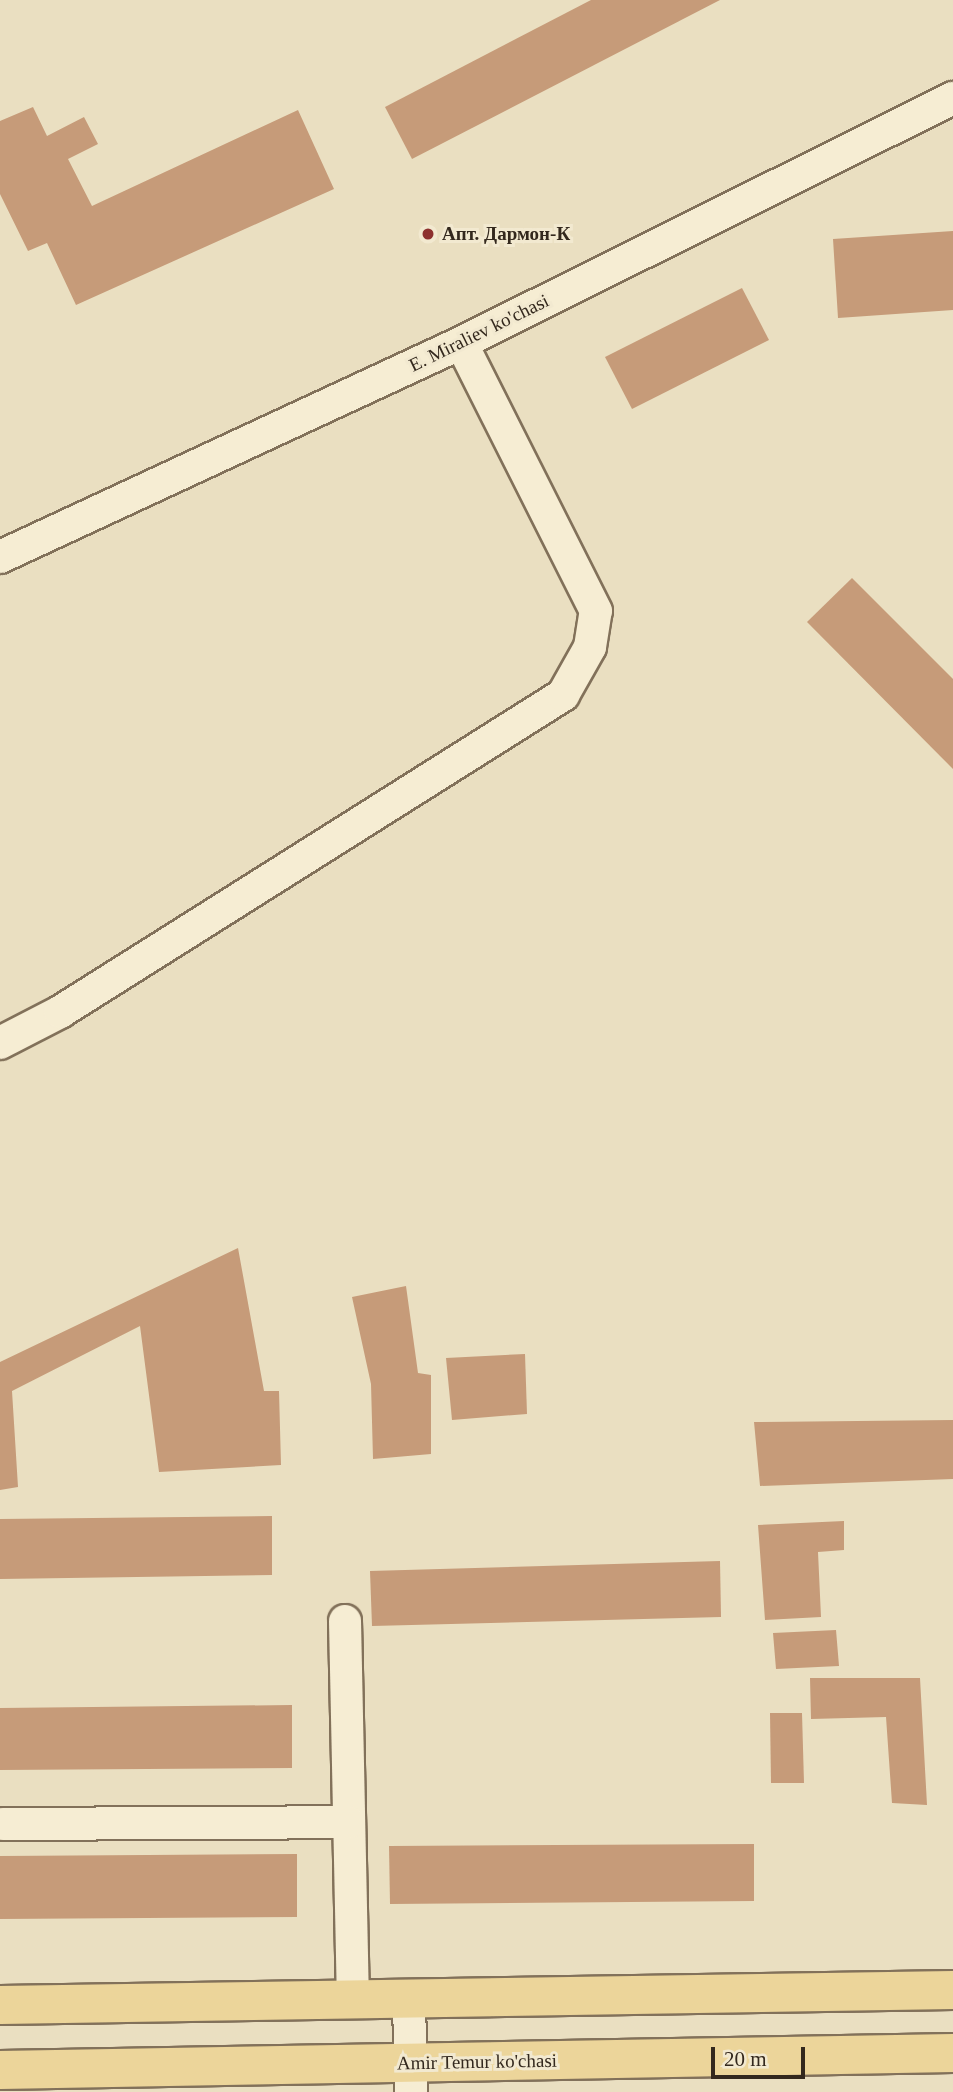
<!DOCTYPE html>
<meta charset="utf-8">
<style>
body{margin:0}
#map{position:relative;width:953px;height:2092px;overflow:hidden;background:#eadfc1;font-family:"Times New Roman",serif}
div>[style]{position:absolute}
[style*='--x']{left:calc(var(--x)*1px);top:calc(var(--y)*1px);width:calc(var(--w)*1px);rotate:calc(var(--a)*1deg)}
.building>*{inset:0;background:#c69b79}
.roads{filter:drop-shadow(2px 0 #82715a) drop-shadow(-2px 0 #82715a) drop-shadow(0 2px #82715a) drop-shadow(0 -2px #82715a)}
.minor>*{height:32px;margin:-16px;padding:0 16px;transform-origin:16px;border-radius:16px;background:#f6edd3}
.major>*{height:38px;margin:-19px;padding:0 19px;transform-origin:19px;border-radius:19px;background:#ecd59a}
.dots>*{width:19px;height:19px;translate:-50% -50%;box-sizing:border-box;border:4px solid #f2e9d0;border-radius:50%}
span{translate:-50% -50%;white-space:nowrap;text-align:center;line-height:1.15;-webkit-text-stroke:6px #f2e9d0;paint-order:stroke}
.poi-label{font-size:19px;color:#33281d;font-weight:700}
.left{translate:0 -50%;text-align:left}
.street-label{font-size:19px;color:#33281d}
.scale{position:absolute;left:711px;top:2047px;width:94px;height:32px;box-sizing:border-box;border:4px solid #33281d;border-top:0;padding-left:9px;font-size:21px;line-height:24px;white-space:nowrap;color:#33281d;-webkit-text-stroke:5px #f2e9d0;paint-order:stroke}
</style>
<div id="map">
<div class="building">
<div style="clip-path:polygon(591px 0,720px 0,412px 159px,385px 107px)"></div>
<div style="clip-path:polygon(33px 107px,47px 136px,84px 117px,98px 144px,68px 159px,92px 206px,298px 110px,334px 189px,76px 305px,47px 243px,28px 251px,0 194px,0 121px)"></div>
<div style="clip-path:polygon(953px 231px,953px 310px,838px 318px,833px 239px)"></div>
<div style="clip-path:polygon(742px 288px,769px 340px,632px 409px,605px 357px)"></div>
<div style="clip-path:polygon(852px 578px,953px 679px,953px 769px,807px 622px)"></div>
<div style="clip-path:polygon(238px 1248px,264px 1391px,279px 1391px,281px 1465px,159px 1472px,140px 1326px,12px 1391px,18px 1487px,0 1490px,0 1362px)"></div>
<div style="clip-path:polygon(406px 1286px,418px 1373px,431px 1375px,431px 1454px,373px 1459px,371px 1384px,352px 1297px)"></div>
<div style="clip-path:polygon(525px 1354px,527px 1414px,452px 1420px,446px 1358px)"></div>
<div style="clip-path:polygon(953px 1420px,953px 1479px,760px 1486px,754px 1422px)"></div>
<div style="clip-path:polygon(272px 1516px,272px 1575px,0 1579px,0 1519px)"></div>
<div style="clip-path:polygon(844px 1521px,844px 1550px,818px 1552px,821px 1617px,765px 1620px,758px 1525px)"></div>
<div style="clip-path:polygon(720px 1561px,721px 1617px,372px 1626px,370px 1571px)"></div>
<div style="clip-path:polygon(836px 1630px,839px 1666px,776px 1669px,773px 1633px)"></div>
<div style="clip-path:polygon(810px 1678px,920px 1678px,927px 1805px,892px 1803px,886px 1717px,811px 1719px)"></div>
<div style="clip-path:polygon(292px 1705px,292px 1768px,0 1770px,0 1708px)"></div>
<div style="clip-path:polygon(770px 1713px,802px 1713px,804px 1783px,771px 1783px)"></div>
<div style="clip-path:polygon(754px 1844px,754px 1901px,390px 1904px,389px 1846px)"></div>
<div style="clip-path:polygon(297px 1854px,297px 1917px,0 1919px,0 1856px)"></div>
</div>
<div class="roads">
<div class="minor">
<div style="--x:0;--y:557;--w:508;--a:-24.9"></div>
<div style="--x:461;--y:343;--w:550;--a:-26.47"></div>
<div style="--x:0;--y:1043;--w:68;--a:-27.3"></div>
<div style="--x:60;--y:1012;--w:595;--a:-32.22"></div>
<div style="--x:563;--y:695;--w:55;--a:-60.6"></div>
<div style="--x:590;--y:647;--w:36;--a:-81"></div>
<div style="--x:596;--y:611;--w:300;--a:-116.7"></div>
<div style="--x:345;--y:1621;--w:379;--a:88.8"></div>
<div style="--x:3;--y:1824;--w:346;--a:-0.3"></div>
<div style="--x:409;--y:1999;--w:93;--a:88.8"></div>
</div>
<div class="major">
<div style="--x:0;--y:2005;--w:953;--a:-0.9"></div>
<div style="--x:0;--y:2070;--w:953;--a:-1.02"></div>
</div>
</div>
<div class="dots">
<div style="left:428px;top:234px;background:#8d302e"></div>
</div>
<div class="poi-label">
<span class="left" style="left:442px;top:234px">Апт. Дармон-К</span>
</div>
<div class="street-label">
<span style="left:479px;top:333px;rotate:-26deg">E. Miraliev ko'chasi</span>
<span style="left:477px;top:2062px;rotate:-1deg">Amir Temur ko'chasi</span>
</div>
<div class="scale">20 m</div>
</div>
